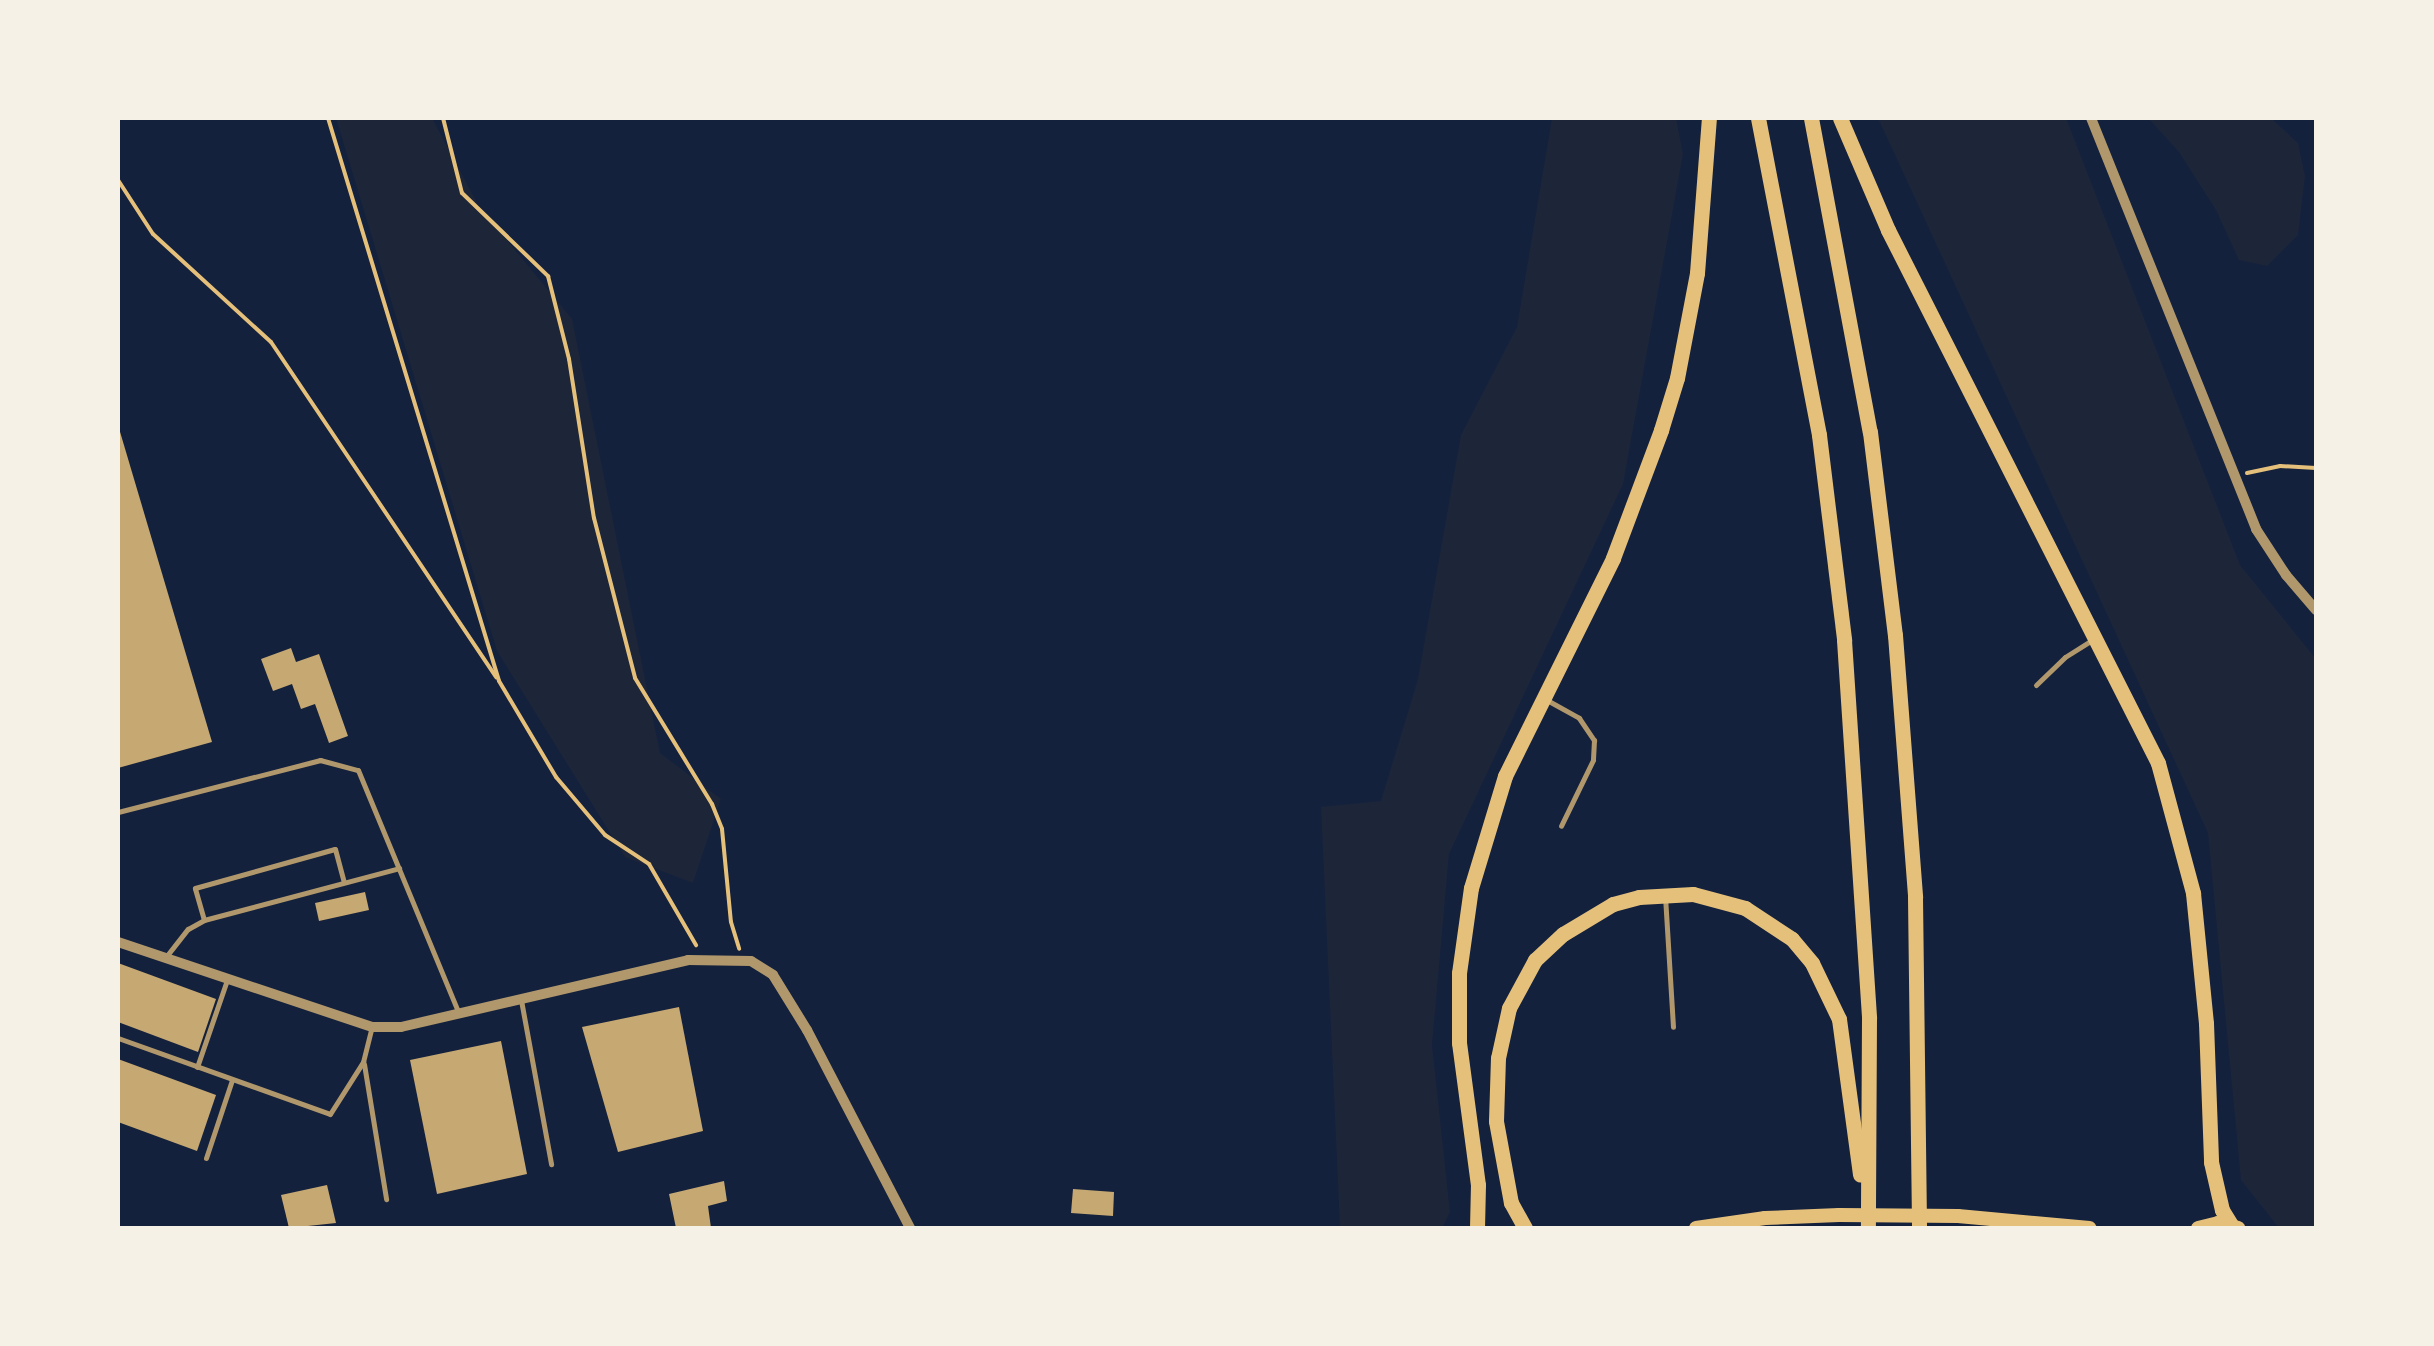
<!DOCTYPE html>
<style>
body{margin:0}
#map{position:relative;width:2434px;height:1346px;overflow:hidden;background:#14213d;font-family:Barlow,sans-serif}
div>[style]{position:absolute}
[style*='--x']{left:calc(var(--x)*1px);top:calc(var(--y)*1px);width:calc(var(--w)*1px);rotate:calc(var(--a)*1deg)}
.green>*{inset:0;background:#1d2539}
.building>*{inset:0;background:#c6a872}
.path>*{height:4px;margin:-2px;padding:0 2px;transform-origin:2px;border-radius:2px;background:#e5c07b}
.service>*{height:5px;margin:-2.5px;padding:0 2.5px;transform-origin:2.5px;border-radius:2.5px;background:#b1986c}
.minor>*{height:10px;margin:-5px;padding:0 5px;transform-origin:5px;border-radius:5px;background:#b1986c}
.secondary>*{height:14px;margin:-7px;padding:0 7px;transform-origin:7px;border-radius:7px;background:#e5c07b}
.trunk>*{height:15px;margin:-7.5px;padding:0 7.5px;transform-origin:7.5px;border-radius:7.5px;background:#e5c07b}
span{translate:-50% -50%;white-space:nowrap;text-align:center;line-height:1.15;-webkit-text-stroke:10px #f6f1e7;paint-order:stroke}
.frame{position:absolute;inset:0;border:120px solid #f6f1e7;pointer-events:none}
</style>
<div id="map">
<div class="green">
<div style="clip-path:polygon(336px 118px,432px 118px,478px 205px,572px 319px,660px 753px,721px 799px,693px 883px,625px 857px,497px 651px)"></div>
<div style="clip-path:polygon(1552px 118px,1676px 118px,1683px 154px,1623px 484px,1449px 854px,1432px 1045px,1450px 1212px,1442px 1228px,1340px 1228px,1321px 807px,1381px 801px,1418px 679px,1461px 435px,1517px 327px)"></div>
<div style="clip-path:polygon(1878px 118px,2066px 118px,2240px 565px,2316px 659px,2316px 1228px,2279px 1228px,2241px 1180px,2208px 833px)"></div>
<div style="clip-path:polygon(2148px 118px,2271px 118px,2298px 143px,2305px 176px,2298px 235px,2267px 266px,2239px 260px,2216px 210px,2179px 152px)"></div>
</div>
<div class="building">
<div style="clip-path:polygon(118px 425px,212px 742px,118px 768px)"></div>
<div style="clip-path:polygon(291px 648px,296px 662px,319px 654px,348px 736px,329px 743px,315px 704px,301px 709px,292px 684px,273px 691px,261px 659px)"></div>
<div style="clip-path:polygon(365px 892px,369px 910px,319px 921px,315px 903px)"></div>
<div style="clip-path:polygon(118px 963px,216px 999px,198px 1052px,118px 1022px)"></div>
<div style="clip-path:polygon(679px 1007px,703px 1131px,618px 1152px,582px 1027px)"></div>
<div style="clip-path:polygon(501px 1041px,527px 1174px,437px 1194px,410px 1060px)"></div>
<div style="clip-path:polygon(118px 1059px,216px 1095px,197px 1151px,118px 1122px)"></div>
<div style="clip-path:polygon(724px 1181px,727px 1201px,708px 1206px,711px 1228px,676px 1228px,669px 1194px)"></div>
<div style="clip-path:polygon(327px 1185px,336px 1223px,289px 1228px,281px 1195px)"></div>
<div style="clip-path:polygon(1073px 1189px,1114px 1192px,1113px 1216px,1071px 1213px)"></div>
</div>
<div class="path">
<div style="--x:328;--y:118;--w:588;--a:73.1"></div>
<div style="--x:499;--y:681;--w:112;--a:59.3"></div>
<div style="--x:556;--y:777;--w:76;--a:49.8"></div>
<div style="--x:605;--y:835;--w:53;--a:33.4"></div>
<div style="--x:649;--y:864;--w:94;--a:59.9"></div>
<div style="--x:443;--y:118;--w:77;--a:75.8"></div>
<div style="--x:462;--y:193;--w:120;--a:44"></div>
<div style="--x:548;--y:276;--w:86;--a:75.8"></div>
<div style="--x:569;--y:359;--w:161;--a:81.1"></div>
<div style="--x:594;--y:518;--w:165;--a:75.6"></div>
<div style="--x:635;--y:678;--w:148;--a:58.6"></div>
<div style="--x:712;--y:804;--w:27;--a:68"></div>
<div style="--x:722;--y:829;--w:93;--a:84.5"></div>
<div style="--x:731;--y:922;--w:28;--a:73"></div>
<div style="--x:118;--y:180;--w:64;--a:57.1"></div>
<div style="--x:153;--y:234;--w:160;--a:42.5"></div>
<div style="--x:271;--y:342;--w:404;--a:56.1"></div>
<div style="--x:2247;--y:473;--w:34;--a:-12"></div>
<div style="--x:2280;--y:466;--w:36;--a:3"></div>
</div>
<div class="service">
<div style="--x:2036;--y:685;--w:40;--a:-44"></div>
<div style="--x:2065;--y:657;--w:34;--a:-32"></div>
<div style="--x:1545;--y:699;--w:39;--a:29"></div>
<div style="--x:1579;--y:718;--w:27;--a:56"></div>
<div style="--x:1594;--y:740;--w:20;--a:93"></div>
<div style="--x:1593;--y:760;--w:73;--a:115.9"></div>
<div style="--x:118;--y:812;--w:209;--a:-14.4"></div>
<div style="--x:320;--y:760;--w:39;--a:15"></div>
<div style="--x:358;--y:770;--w:261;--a:67.5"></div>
<div style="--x:1665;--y:896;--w:131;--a:86.5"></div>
<div style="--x:204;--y:920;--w:33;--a:-106"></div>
<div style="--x:195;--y:888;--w:145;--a:-15.6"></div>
<div style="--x:335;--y:849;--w:34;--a:75"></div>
<div style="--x:165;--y:958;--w:37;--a:-52"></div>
<div style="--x:188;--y:929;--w:18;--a:-29"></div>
<div style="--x:204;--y:920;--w:202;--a:-14.9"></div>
<div style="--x:521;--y:1000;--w:167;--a:79.6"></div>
<div style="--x:118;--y:1038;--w:225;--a:19.7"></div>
<div style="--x:330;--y:1114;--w:62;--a:-57.6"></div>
<div style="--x:363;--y:1062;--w:34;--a:-76"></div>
<div style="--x:364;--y:1064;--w:137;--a:80.7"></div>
<div style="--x:197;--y:1067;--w:92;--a:-71"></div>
<div style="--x:206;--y:1158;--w:82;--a:-71.6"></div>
</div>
<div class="minor">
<div style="--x:2091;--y:118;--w:443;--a:68.1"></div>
<div style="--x:2256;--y:529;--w:55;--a:56.9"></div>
<div style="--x:2286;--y:575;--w:46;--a:49.4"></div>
<div style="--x:118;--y:942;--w:268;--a:18.5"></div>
<div style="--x:372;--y:1027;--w:29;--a:0"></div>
<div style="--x:401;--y:1027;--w:295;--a:-13.1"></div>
<div style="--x:688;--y:960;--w:63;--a:0.9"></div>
<div style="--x:751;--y:961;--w:26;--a:32"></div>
<div style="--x:773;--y:975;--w:65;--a:58.3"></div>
<div style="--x:807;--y:1030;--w:223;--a:62.5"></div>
</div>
<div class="secondary">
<div style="--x:1696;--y:1228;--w:70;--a:-8.2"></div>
<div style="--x:1765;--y:1218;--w:74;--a:-2.3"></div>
<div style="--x:1839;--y:1215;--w:119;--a:0.5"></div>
<div style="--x:1958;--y:1216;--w:132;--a:5.2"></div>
<div style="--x:2198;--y:1228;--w:21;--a:-14"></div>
<div style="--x:2218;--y:1223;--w:21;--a:14"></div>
</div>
<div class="trunk">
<div style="--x:1758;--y:118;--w:323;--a:79.1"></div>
<div style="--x:1819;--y:435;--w:207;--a:83"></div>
<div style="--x:1844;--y:640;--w:379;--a:86.2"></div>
<div style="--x:1869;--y:1018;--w:210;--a:90.3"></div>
<div style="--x:1811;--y:118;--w:319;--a:79.4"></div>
<div style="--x:1870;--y:432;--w:205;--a:83"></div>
<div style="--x:1895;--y:635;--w:263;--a:85.6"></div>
<div style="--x:1915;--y:897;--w:331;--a:89.3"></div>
<div style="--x:1840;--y:118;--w:122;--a:66.8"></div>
<div style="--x:1888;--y:230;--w:597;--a:63.13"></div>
<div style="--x:2158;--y:763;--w:135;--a:74.9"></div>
<div style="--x:2193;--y:893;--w:131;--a:84.3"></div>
<div style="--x:2206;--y:1023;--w:139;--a:87.9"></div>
<div style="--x:2211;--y:1162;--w:49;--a:77.1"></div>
<div style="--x:2222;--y:1210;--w:19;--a:58"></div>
<div style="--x:1477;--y:1228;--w:43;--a:-88.7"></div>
<div style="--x:1478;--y:1185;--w:143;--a:-97.6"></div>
<div style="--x:1459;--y:1043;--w:70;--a:-90"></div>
<div style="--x:1459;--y:973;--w:86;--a:-82"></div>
<div style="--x:1471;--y:888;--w:117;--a:-73.1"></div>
<div style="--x:1505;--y:776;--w:243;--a:-63.6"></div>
<div style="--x:1613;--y:558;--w:137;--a:-69.4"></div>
<div style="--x:1661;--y:430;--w:54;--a:-72.9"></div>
<div style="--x:1677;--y:378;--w:107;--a:-79.2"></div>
<div style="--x:1697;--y:273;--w:155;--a:-85.6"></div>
<div style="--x:1525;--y:1228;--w:29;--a:-119"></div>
<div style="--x:1511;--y:1203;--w:83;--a:-100.4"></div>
<div style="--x:1496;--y:1121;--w:63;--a:-88.2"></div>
<div style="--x:1498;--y:1058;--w:51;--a:-77.6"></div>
<div style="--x:1509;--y:1008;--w:55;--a:-61.6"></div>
<div style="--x:1535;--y:960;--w:38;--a:-43"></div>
<div style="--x:1563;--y:934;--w:58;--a:-31"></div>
<div style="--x:1613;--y:904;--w:27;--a:-15"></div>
<div style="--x:1639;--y:897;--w:54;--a:-3.2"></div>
<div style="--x:1693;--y:894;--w:54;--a:15.1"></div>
<div style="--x:1745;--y:908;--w:56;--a:33.4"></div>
<div style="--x:1792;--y:939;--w:31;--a:50"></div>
<div style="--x:1812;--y:963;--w:62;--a:64.3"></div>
<div style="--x:1839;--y:1019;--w:157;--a:82.3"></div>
</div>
<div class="frame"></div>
</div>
